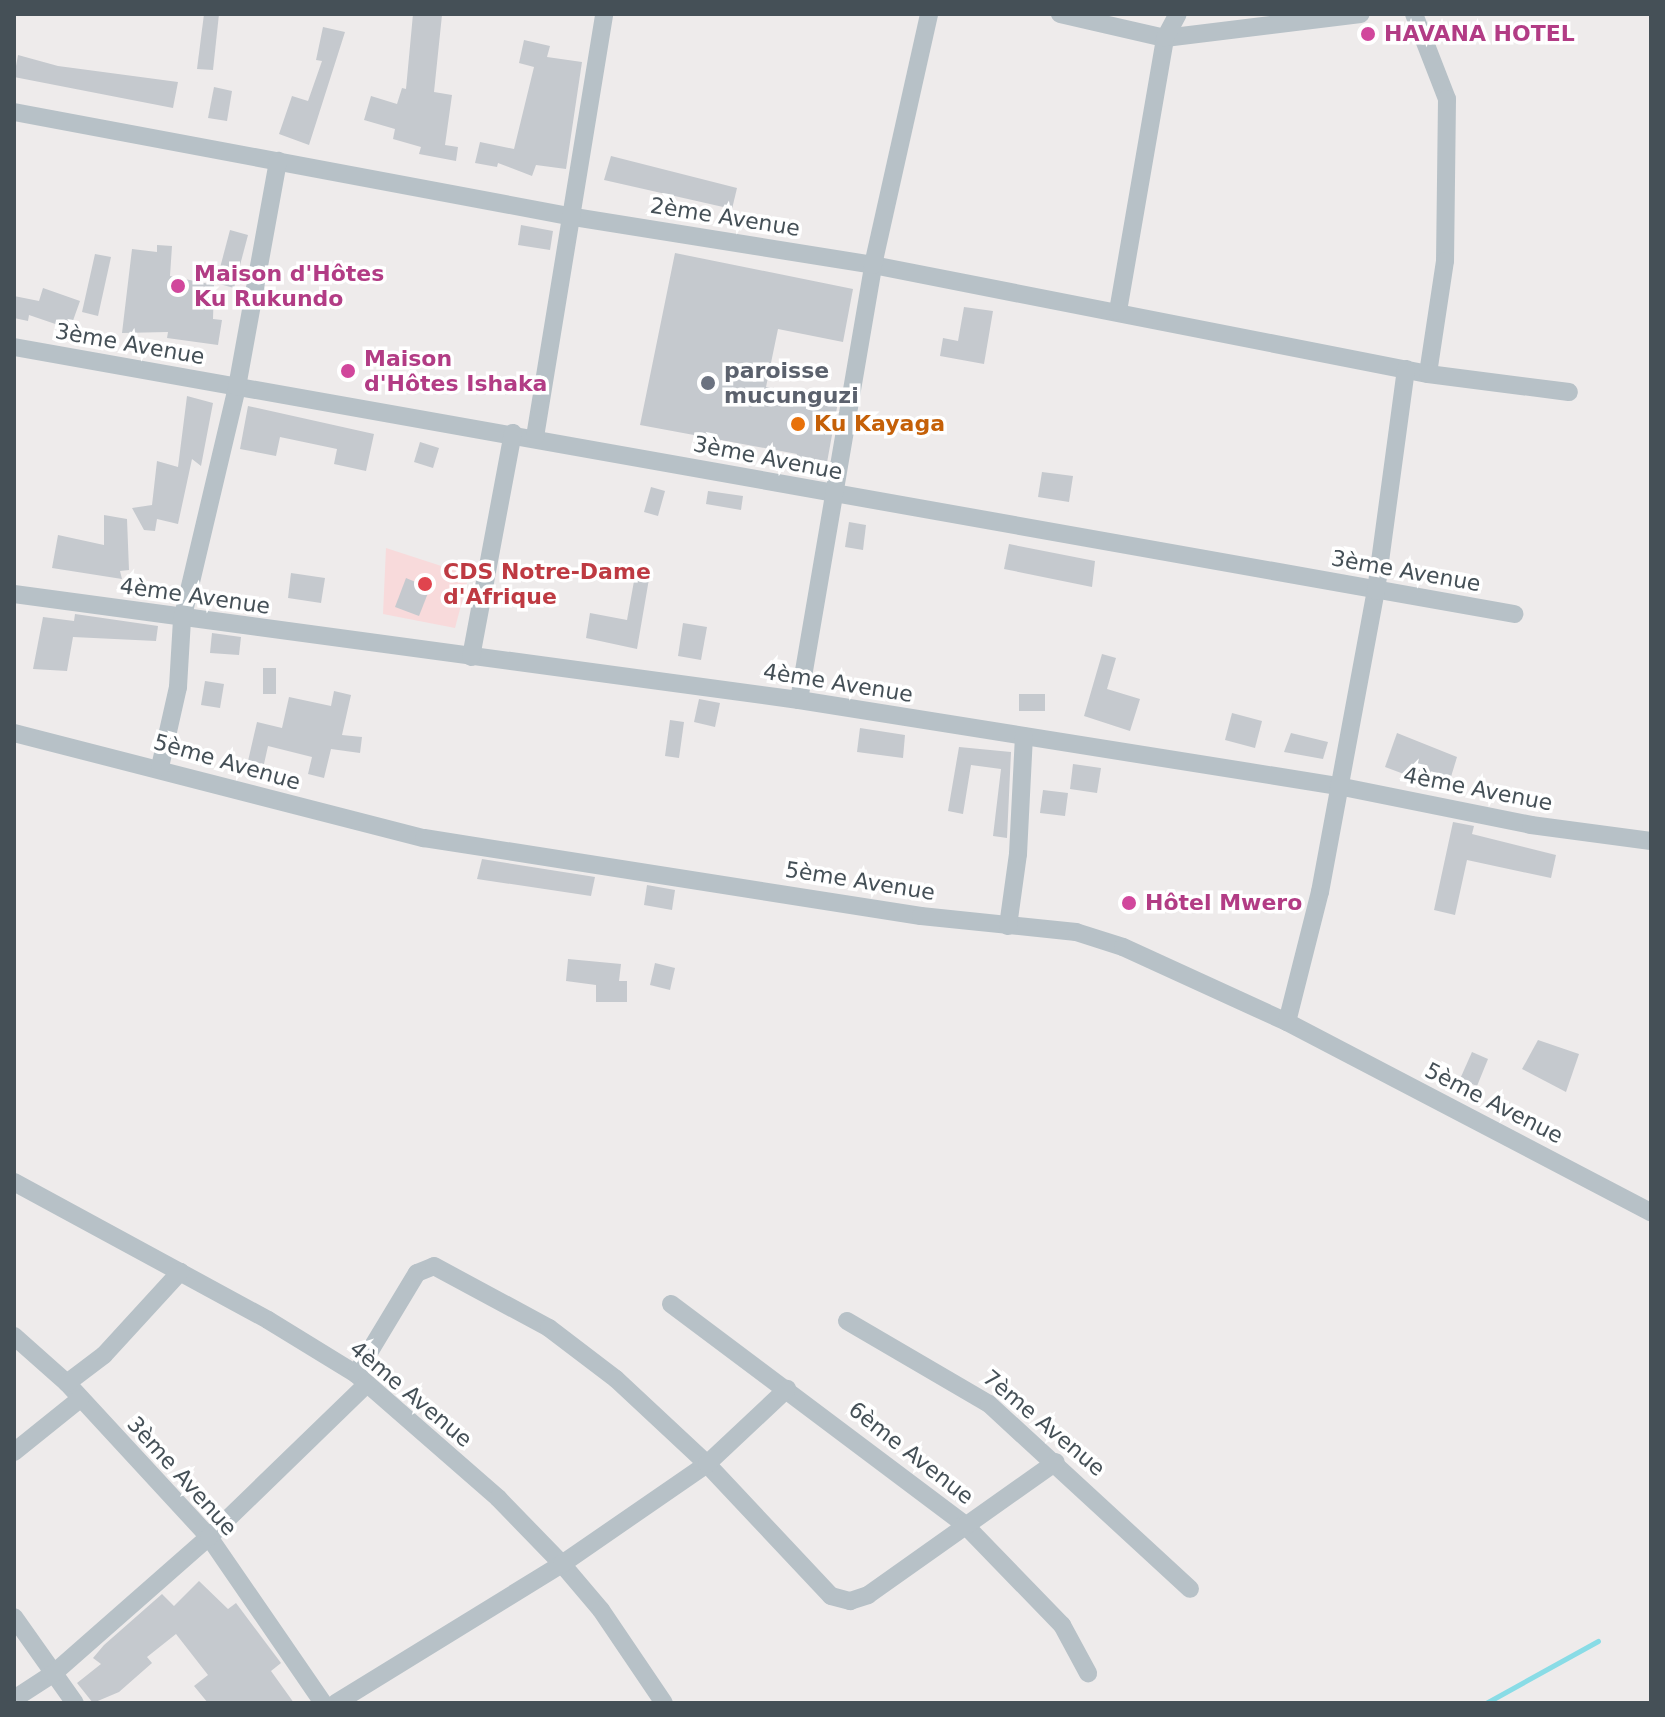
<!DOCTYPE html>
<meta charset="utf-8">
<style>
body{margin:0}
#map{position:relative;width:1665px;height:1717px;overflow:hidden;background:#eeebeb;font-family:"DejaVu Sans",sans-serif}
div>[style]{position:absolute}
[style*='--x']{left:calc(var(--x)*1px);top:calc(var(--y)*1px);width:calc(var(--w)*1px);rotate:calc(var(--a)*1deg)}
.medical>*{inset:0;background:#f8dadb}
.stream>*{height:5px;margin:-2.5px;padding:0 2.5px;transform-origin:2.5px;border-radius:2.5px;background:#89dce6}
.building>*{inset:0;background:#c5c9ce}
.minor>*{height:18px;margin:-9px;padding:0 9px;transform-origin:9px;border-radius:9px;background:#b7c1c7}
.dots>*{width:22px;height:22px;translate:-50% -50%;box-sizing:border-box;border:4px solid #fff;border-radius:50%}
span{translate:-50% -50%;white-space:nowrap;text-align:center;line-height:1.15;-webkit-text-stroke:7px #fff;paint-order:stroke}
.hotel-label{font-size:22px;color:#b23c85;font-weight:700}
.left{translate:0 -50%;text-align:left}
.street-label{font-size:22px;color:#455057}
.worship-label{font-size:22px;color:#5b616d;font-weight:700}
.food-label{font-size:22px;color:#c56008;font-weight:700}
.health-label{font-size:22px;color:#be3a42;font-weight:700}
.frame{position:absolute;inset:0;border:16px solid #455057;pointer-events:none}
</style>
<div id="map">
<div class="medical">
<div style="clip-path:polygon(386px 548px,469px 575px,455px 628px,383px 614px)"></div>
</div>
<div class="stream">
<div style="--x:1486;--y:1703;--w:128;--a:-29"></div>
</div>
<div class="building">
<div style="clip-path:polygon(204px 14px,219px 14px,213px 70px,197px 69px)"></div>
<div style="clip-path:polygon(413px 14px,442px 15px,434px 92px,452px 95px,445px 145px,458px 147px,456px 161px,419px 154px,421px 147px,393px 139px,395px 129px,364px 120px,371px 96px,397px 104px,402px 88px,406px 89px)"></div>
<div style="clip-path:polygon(323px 27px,345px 32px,309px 145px,279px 134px,292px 96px,308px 101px,322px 61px,316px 60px)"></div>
<div style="clip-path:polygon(524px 40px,550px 46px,547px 57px,582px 62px,566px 169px,536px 165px,532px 176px,498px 163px,497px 167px,475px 163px,480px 142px,514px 149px,534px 67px,519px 63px)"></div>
<div style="clip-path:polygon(18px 55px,58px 66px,178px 82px,173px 108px,14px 77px)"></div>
<div style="clip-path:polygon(214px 87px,232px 91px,227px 121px,208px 118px)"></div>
<div style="clip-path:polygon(611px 156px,737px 188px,732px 209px,604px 180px)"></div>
<div style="clip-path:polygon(521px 225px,553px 231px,550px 250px,518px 245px)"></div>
<div style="clip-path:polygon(230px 230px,248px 235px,234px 288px,216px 283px)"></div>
<div style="clip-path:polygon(157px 245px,172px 246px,170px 276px,214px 285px,213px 319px,222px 320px,218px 345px,167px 338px,168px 332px,122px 333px,132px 249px,157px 252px)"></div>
<div style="clip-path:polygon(675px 253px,853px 289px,843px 342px,778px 329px,766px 387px,838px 402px,826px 468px,795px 462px,797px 454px,640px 425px)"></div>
<div style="clip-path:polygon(95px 254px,111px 257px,98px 316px,82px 312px)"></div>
<div style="clip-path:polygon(43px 288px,80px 301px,70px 329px,29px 315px,28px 321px,14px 318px,14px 296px,39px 301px)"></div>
<div style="clip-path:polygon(964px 307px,993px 311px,984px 364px,940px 356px,943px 338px,958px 341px)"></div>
<div style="clip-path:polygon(187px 396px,213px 403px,201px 466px,192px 459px,178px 524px,157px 519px,155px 531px,144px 530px,132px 508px,152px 505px,157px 461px,178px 467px)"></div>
<div style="clip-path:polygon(248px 406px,374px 434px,366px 471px,334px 464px,337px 449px,280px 437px,276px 456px,240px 449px)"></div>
<div style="clip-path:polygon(420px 442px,439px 448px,433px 468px,414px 462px)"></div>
<div style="clip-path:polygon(1042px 472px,1073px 476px,1069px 502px,1038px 497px)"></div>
<div style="clip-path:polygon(651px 487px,665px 491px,658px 516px,644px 512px)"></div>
<div style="clip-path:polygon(708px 491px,743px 496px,741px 510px,706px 504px)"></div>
<div style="clip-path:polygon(104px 515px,127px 519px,129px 570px,120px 571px,122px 579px,52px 568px,58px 535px,104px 545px)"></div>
<div style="clip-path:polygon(849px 522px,866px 525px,863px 550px,845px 547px)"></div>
<div style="clip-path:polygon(1009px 544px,1095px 561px,1092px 587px,1004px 569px)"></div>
<div style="clip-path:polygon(636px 570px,650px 573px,637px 649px,586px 638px,590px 613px,627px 620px)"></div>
<div style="clip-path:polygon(291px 573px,325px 578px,321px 603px,288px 598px)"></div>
<div style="clip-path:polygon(406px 578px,430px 588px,419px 616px,395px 607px)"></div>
<div style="clip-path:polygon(75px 614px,158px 626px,156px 641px,73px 637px,67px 671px,33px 669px,43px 617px,74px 621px)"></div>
<div style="clip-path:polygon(683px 623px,707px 627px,701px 660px,678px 656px)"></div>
<div style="clip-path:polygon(212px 633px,241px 637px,239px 655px,210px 653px)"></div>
<div style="clip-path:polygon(1102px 654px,1116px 658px,1107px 689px,1140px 699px,1130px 731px,1084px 716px)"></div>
<div style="clip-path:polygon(263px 668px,276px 668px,276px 694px,263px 694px)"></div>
<div style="clip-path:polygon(205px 681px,224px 684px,220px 708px,201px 705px)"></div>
<div style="clip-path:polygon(334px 691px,351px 695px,342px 735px,362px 737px,360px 753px,331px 749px,324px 778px,308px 774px,312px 757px,268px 746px,264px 764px,248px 761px,257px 722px,282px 728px,289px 697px,331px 706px)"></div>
<div style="clip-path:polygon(1019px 694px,1045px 694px,1045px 711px,1019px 711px)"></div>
<div style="clip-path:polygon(699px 699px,720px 703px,715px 727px,694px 722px)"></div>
<div style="clip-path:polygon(1232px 713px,1262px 721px,1255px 748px,1225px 740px)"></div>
<div style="clip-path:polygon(670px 720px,684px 722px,679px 758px,665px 756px)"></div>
<div style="clip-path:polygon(860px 728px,905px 735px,903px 758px,857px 752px)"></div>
<div style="clip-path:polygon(1291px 733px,1328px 742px,1323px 759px,1284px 752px)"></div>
<div style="clip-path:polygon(1397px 733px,1457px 757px,1447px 790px,1385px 767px)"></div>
<div style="clip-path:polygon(959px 747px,1011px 752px,1007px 838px,993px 836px,1001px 769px,971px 765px,963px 814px,948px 811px)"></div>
<div style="clip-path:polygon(1073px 764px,1101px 768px,1097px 793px,1070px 789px)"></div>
<div style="clip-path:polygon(1043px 790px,1068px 793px,1065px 816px,1040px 813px)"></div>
<div style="clip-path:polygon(1453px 822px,1474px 826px,1472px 834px,1556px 855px,1551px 878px,1467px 860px,1455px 915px,1434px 910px)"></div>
<div style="clip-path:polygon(482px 859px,595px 877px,591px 896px,477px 879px)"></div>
<div style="clip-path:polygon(647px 885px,675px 890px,672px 910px,644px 905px)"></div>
<div style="clip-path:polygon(568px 959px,621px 964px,619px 981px,627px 981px,627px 1002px,596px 1002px,596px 985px,566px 981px)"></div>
<div style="clip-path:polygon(655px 963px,675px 968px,670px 990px,650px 985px)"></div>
<div style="clip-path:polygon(1538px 1040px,1579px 1054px,1566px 1092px,1522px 1069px)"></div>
<div style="clip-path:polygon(1472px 1052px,1488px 1059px,1477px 1086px,1460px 1079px)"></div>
<div style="clip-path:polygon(199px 1581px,228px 1609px,236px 1603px,281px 1663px,271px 1671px,294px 1703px,208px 1703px,194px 1686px,208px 1675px,176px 1634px,147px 1657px,152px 1663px,119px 1692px,93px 1703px,77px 1683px,101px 1664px,93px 1658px,104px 1645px,162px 1594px,174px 1606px)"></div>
</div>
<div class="minor">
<div style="--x:1060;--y:14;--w:108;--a:12.9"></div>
<div style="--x:1165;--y:38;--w:197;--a:-7"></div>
<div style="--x:1414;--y:14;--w:91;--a:68.8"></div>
<div style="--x:1447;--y:99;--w:162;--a:90.7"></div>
<div style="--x:1445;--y:261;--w:114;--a:98.6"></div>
<div style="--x:14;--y:112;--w:570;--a:10.62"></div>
<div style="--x:574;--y:217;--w:303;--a:9.1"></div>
<div style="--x:873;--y:265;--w:566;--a:11.11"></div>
<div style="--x:1428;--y:374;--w:142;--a:7.3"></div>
<div style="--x:1118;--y:311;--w:277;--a:-80.2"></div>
<div style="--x:1165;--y:38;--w:27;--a:-62"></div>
<div style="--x:14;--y:347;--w:1524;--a:10.09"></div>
<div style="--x:535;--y:437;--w:429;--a:-80.7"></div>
<div style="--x:14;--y:594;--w:792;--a:7.69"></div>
<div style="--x:799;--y:700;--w:546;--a:9.07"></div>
<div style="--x:1338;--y:786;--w:197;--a:11.4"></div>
<div style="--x:1531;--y:825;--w:121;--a:7.6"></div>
<div style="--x:471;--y:657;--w:228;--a:-79.4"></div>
<div style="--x:799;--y:700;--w:441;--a:-80.3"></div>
<div style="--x:873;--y:265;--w:257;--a:-77.4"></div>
<div style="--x:14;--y:733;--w:423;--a:14.4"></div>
<div style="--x:424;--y:838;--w:503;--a:8.92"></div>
<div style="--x:921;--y:916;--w:156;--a:5.9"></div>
<div style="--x:1076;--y:932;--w:49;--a:17.7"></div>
<div style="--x:1123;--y:947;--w:180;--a:24.6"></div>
<div style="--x:1287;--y:1022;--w:411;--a:27.6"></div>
<div style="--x:160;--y:767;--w:82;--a:-77.3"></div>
<div style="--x:178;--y:687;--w:67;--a:-86.6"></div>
<div style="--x:182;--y:620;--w:239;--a:-76.7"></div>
<div style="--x:237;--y:387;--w:230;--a:-79.7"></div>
<div style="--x:1008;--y:926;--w:73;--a:-82.1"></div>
<div style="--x:1018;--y:854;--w:118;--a:-87.1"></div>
<div style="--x:1287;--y:1022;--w:134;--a:-75.8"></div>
<div style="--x:1320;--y:892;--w:306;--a:-79.5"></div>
<div style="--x:1376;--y:591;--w:224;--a:-82.3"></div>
<div style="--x:14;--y:1182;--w:289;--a:28.5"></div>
<div style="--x:268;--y:1320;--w:103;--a:31.5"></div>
<div style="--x:356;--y:1374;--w:189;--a:41.1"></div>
<div style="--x:498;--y:1498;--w:92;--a:45.9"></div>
<div style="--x:562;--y:1564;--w:60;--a:49.7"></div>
<div style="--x:601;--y:1610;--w:112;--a:55.9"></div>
<div style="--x:671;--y:1304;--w:366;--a:36.9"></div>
<div style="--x:964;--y:1524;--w:141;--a:45.9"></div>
<div style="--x:1062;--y:1625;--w:55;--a:61.6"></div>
<div style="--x:847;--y:1321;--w:164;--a:30.3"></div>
<div style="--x:989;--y:1404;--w:273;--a:42.6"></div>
<div style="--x:14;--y:1336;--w:71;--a:41.6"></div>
<div style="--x:67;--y:1383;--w:209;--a:47.3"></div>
<div style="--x:209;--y:1537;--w:201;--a:55.5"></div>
<div style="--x:356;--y:1374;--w:118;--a:-58.9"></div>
<div style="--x:417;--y:1273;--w:18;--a:-22"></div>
<div style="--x:434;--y:1266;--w:131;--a:28.3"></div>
<div style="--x:549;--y:1328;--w:84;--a:37.3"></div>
<div style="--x:616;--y:1379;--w:125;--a:43"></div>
<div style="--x:707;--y:1464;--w:181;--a:46.8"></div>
<div style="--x:831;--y:1596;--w:20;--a:15"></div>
<div style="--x:850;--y:1601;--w:19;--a:-18"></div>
<div style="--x:868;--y:1595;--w:230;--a:-35.3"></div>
<div style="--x:67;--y:1383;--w:46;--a:-37.1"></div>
<div style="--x:104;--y:1355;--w:113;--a:-47.5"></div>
<div style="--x:14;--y:1452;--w:85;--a:-38.8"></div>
<div style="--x:14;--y:1617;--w:105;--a:54.7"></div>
<div style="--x:14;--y:1699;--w:48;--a:-33"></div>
<div style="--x:54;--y:1673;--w:206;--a:-41.3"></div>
<div style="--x:209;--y:1537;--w:220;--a:-44.1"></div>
<div style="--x:336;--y:1703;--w:265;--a:-31.6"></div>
<div style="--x:562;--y:1564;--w:176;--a:-34.6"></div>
<div style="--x:707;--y:1464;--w:110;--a:-43.2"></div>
</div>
<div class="dots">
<div style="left:1368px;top:34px;background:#d1479c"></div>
<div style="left:178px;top:286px;background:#d1479c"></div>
<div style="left:348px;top:371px;background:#d1479c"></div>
<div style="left:708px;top:383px;background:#6b7280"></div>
<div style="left:798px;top:424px;background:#e8710a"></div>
<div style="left:425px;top:584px;background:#e0444e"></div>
<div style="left:1129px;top:903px;background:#d1479c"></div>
</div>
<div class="hotel-label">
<span class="left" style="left:1384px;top:34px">HAVANA HOTEL</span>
<span class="left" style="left:194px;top:286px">Maison d'Hôtes<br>Ku Rukundo</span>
<span class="left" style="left:364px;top:371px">Maison<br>d'Hôtes Ishaka</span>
<span class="left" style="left:1145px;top:903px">Hôtel Mwero</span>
</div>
<div class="street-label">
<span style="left:725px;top:217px;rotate:9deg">2ème Avenue</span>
<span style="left:130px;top:344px;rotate:10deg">3ème Avenue</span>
<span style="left:768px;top:458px;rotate:11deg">3ème Avenue</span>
<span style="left:1406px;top:571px;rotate:10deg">3ème Avenue</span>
<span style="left:195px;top:596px;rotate:8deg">4ème Avenue</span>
<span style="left:838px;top:683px;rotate:9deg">4ème Avenue</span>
<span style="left:227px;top:762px;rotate:16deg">5ème Avenue</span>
<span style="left:1478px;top:789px;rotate:11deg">4ème Avenue</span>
<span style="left:860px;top:881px;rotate:9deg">5ème Avenue</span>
<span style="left:1494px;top:1103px;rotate:27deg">5ème Avenue</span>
<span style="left:411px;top:1394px;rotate:40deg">4ème Avenue</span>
<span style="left:1044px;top:1423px;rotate:40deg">7ème Avenue</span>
<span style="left:911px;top:1453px;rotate:38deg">6ème Avenue</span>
<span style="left:182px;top:1476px;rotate:48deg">3ème Avenue</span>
</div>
<div class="worship-label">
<span class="left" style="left:724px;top:383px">paroisse<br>mucunguzi</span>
</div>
<div class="food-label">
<span class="left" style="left:814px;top:424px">Ku Kayaga</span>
</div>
<div class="health-label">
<span class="left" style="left:443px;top:584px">CDS Notre-Dame<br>d'Afrique</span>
</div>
<div class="frame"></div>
</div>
